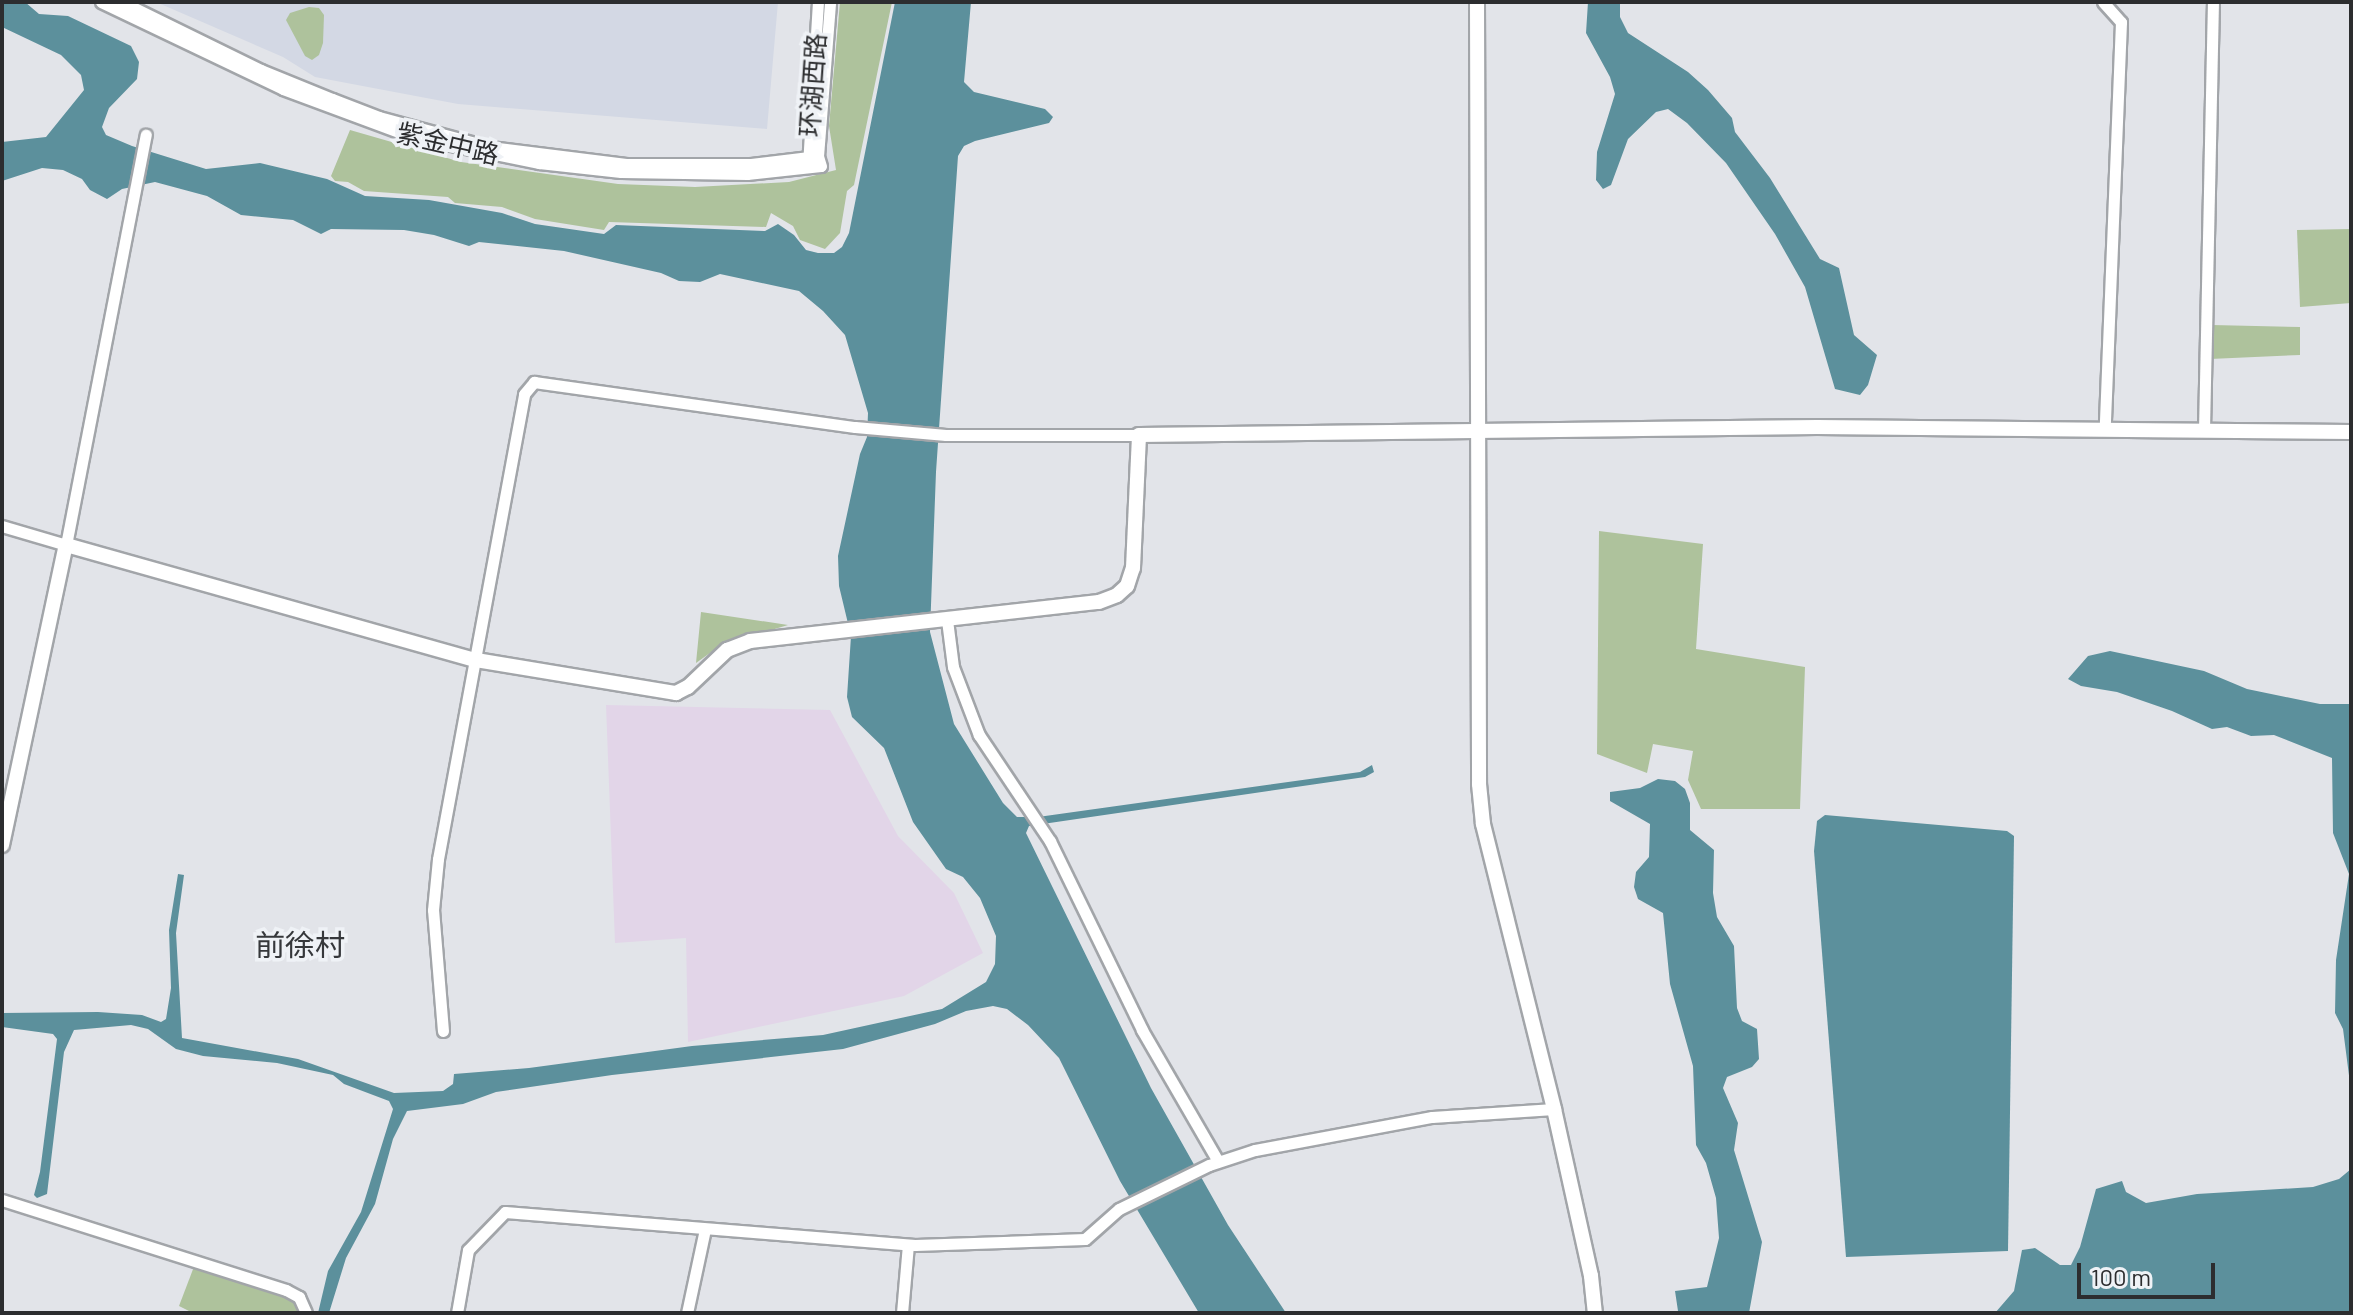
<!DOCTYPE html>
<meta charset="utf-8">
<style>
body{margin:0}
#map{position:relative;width:2353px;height:1315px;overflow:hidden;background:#e2e4e9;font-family:Barlow,"Noto Sans SC",sans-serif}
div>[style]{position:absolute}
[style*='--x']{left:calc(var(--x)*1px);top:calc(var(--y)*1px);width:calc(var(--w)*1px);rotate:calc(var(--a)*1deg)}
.industrial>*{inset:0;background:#e2d5e8}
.built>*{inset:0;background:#d3d8e4}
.green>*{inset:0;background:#aec29c}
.water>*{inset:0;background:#5c909c}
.roads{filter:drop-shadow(2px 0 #a2a5a9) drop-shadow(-2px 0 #a2a5a9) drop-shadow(0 2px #a2a5a9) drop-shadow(0 -2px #a2a5a9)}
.minor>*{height:11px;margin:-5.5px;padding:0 5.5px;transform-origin:5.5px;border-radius:5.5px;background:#fff}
.tertiary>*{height:14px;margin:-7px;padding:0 7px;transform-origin:7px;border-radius:7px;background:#fff}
span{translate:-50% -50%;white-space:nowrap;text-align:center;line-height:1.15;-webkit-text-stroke:7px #eff2f6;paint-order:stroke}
.street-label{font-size:26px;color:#2c2d2f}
.quarter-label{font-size:30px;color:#36383b}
.frame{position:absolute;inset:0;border:4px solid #2c2d2f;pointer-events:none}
.scale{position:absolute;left:2077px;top:1263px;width:138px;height:36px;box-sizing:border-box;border:4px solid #2c2d2f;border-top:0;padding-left:10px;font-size:24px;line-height:28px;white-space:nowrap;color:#2c2d2f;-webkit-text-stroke:6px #eff2f6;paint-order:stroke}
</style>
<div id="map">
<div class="industrial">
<div style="clip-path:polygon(606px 705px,830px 710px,898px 836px,954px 893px,983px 953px,904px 996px,688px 1042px,686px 938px,615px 943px)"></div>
</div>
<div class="built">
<div style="clip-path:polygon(156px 2px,778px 2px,767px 129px,458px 104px,315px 77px,283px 57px)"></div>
</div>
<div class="green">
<div style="clip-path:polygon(840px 2px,892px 2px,854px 185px,847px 191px,840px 233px,825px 249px,800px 240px,793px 226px,771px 213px,766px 227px,609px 222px,604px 230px,535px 219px,502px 207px,455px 203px,448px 197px,364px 191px,348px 182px,335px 181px,331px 176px,350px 130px,461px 162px,618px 184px,695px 187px,789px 182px,836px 170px,829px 126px)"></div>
<div style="clip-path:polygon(309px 7px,319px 8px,324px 15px,323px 43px,319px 55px,312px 60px,305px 56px,286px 20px,290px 13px)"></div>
<div style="clip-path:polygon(2351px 229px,2351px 303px,2300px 307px,2297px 230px)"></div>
<div style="clip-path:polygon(2212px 325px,2300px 327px,2300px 355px,2210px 359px)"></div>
<div style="clip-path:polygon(1599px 531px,1703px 544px,1696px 649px,1805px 667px,1800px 809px,1701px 809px,1688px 780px,1693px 751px,1653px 744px,1647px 773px,1597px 754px)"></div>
<div style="clip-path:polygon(701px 612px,788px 625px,721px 645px,696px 663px)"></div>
<div style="clip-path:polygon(195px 1264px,281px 1295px,297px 1303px,298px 1313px,193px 1313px,179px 1306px)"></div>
</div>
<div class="water">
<div style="clip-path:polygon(2px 2px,25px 2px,39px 14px,68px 16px,131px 46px,139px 62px,137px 79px,109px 108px,102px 127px,106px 135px,132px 146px,206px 169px,260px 163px,327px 179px,365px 196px,429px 200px,502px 213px,535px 224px,604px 234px,616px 225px,765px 231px,778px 224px,794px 235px,806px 250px,818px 253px,834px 253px,842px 247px,849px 233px,895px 2px,971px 2px,964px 82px,974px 92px,1045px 109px,1053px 117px,1049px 123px,975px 141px,964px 146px,958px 156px,936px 472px,930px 632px,954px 724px,1003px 803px,1017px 817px,1038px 817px,1360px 772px,1372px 765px,1374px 772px,1365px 777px,1029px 826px,1026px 833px,1151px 1088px,1228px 1225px,1286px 1313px,1199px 1313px,1120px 1181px,1059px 1058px,1028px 1025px,1007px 1009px,993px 1006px,966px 1011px,935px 1024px,843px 1049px,612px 1075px,496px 1092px,463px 1104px,407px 1111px,393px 1139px,375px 1204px,346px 1258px,329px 1313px,318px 1313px,328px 1271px,361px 1212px,393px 1109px,389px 1101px,344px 1084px,333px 1075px,277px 1063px,203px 1056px,176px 1049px,148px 1029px,131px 1025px,74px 1030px,64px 1052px,47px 1194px,37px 1198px,34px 1195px,40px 1172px,57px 1039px,53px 1034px,2px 1027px,2px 1013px,98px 1012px,142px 1015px,161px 1022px,166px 1019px,171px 988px,169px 930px,178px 874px,184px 875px,176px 933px,182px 1038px,298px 1059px,394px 1093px,443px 1091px,453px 1084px,454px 1074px,529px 1068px,692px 1046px,823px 1035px,942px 1009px,986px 982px,995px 964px,996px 936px,980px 898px,963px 877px,946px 869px,913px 822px,884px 748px,852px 717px,847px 697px,851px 636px,839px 586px,838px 556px,860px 454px,867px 437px,868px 413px,845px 335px,823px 311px,799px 291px,720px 274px,700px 282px,679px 281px,661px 273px,564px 251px,479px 242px,469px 246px,434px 235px,404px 230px,331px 229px,321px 234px,293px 220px,241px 215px,207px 196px,155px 182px,122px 189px,107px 199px,90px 190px,82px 179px,63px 170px,42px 168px,2px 181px,2px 142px,46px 137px,84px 90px,81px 75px,61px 55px,2px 27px)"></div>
<div style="clip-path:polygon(1588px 2px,1620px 2px,1620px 17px,1628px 33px,1688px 72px,1708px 90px,1732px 118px,1735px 132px,1770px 178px,1820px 259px,1839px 268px,1854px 335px,1877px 355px,1868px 385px,1860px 395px,1835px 389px,1805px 287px,1775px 234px,1726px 163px,1687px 123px,1668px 109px,1656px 112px,1628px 139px,1611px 185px,1603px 189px,1596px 180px,1597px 152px,1615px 94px,1610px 77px,1586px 33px)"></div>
<div style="clip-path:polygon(2110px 651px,2204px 671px,2247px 689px,2320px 704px,2351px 704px,2351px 1091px,2343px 1029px,2335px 1013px,2336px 960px,2349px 874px,2333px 833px,2332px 758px,2274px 735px,2251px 736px,2227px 727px,2212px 729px,2172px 711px,2117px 692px,2081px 686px,2068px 679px,2088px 656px)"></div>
<div style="clip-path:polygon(1658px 779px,1675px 781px,1685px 789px,1690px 803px,1690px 830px,1714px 850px,1713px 893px,1717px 917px,1734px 946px,1737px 1008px,1742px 1021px,1757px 1029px,1759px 1059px,1752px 1067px,1727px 1077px,1723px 1088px,1738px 1123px,1734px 1150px,1762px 1242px,1749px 1313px,1678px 1311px,1675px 1291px,1707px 1287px,1719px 1238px,1716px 1198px,1706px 1163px,1696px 1145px,1693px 1066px,1670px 984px,1663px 913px,1638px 899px,1634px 887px,1636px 872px,1649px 857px,1650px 824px,1610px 801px,1610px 792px,1640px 788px)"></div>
<div style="clip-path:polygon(1825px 815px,2007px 831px,2014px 836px,2008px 1251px,1846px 1257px,1814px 851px,1817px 821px)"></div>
<div style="clip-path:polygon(2351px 1169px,2351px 1313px,1995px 1313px,2014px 1291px,2022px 1250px,2035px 1248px,2060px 1265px,2071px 1265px,2080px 1247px,2096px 1189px,2122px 1181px,2126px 1192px,2146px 1203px,2197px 1194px,2313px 1187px,2339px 1179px)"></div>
</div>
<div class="roads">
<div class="minor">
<div style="--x:101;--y:2;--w:202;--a:25.5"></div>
<div style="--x:283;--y:89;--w:138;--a:20.4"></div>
<div style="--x:412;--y:137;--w:130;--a:11.6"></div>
<div style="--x:539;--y:163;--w:82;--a:6.3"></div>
<div style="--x:621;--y:172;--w:126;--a:0.9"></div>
<div style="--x:747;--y:174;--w:74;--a:-6.2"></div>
<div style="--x:821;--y:166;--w:10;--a:-107"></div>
<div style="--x:818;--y:156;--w:154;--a:-85.5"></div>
<div style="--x:122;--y:2;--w:155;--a:26.1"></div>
<div style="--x:261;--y:70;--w:77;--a:22.2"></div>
<div style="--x:332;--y:99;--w:50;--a:21"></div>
<div style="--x:379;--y:117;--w:115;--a:15.1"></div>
<div style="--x:490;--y:147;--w:137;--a:7.1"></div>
<div style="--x:626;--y:164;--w:125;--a:0"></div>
<div style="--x:751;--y:164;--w:67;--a:-6.8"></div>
<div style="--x:2103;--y:2;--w:27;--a:48"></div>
<div style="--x:2121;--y:22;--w:407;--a:92.3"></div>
<div style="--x:808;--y:165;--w:163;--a:-86.5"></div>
<div style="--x:2204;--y:430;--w:428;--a:-88.8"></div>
<div style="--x:2;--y:526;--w:67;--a:16.5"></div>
<div style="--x:66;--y:545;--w:418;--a:-79"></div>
<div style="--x:947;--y:620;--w:47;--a:82.7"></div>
<div style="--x:953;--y:667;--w:73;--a:69.1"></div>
<div style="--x:979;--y:735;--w:128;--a:56.2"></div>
<div style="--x:1050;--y:841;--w:210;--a:64"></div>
<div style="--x:1142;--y:1030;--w:151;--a:59.9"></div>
<div style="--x:443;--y:1031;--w:121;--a:-94.7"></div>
<div style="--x:433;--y:910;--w:51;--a:-84.4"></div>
<div style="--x:438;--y:859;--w:473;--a:-79.5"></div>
<div style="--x:524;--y:394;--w:16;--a:-50"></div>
<div style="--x:534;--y:382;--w:324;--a:8"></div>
<div style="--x:855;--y:427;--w:91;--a:5"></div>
<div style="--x:946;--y:435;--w:193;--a:0"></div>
<div style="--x:2;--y:1200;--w:298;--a:17.6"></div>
<div style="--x:286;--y:1290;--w:15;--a:28"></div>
<div style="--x:299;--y:1297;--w:17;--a:66"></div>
<div style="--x:457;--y:1313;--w:64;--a:-80.1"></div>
<div style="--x:468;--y:1250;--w:53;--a:-45.8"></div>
<div style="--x:505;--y:1212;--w:411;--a:4.6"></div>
<div style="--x:915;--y:1245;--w:170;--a:-2"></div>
<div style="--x:1085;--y:1239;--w:45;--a:-41.4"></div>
<div style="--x:1119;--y:1209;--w:100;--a:-26.1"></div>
<div style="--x:1209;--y:1165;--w:48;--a:-18.1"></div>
<div style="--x:1255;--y:1150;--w:180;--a:-10.6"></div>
<div style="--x:1432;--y:1117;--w:122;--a:-3.8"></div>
<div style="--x:687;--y:1313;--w:86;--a:-77.9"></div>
<div style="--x:902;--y:1313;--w:68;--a:-85"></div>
</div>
<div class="tertiary">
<div style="--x:1477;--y:2;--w:782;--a:89.85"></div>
<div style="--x:1479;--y:784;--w:40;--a:84.3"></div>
<div style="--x:1483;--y:824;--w:294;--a:76"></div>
<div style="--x:1554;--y:1109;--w:171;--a:77.5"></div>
<div style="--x:1591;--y:1276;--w:37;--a:84"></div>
<div style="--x:2;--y:845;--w:307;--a:-78"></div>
<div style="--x:66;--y:545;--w:426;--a:15.7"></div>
<div style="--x:476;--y:660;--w:203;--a:9.4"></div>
<div style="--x:676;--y:693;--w:13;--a:-27"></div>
<div style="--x:688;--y:687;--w:54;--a:-43.5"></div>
<div style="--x:727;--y:650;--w:25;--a:-21"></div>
<div style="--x:750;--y:641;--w:351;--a:-6.4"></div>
<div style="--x:1099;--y:602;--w:19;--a:-21"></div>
<div style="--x:1117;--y:595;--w:13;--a:-42"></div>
<div style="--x:1127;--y:586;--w:19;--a:-72"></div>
<div style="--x:1133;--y:568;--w:133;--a:-87.4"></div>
<div style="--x:1139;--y:435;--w:678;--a:-0.68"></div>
<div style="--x:1817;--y:427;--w:534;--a:0.54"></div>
</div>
</div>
<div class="street-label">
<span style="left:812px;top:85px;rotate:-86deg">环湖西路</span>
<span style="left:448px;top:143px;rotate:13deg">紫金中路</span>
</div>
<div class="quarter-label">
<span style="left:300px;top:944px">前徐村</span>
</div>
<div class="frame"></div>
<div class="scale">100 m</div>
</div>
